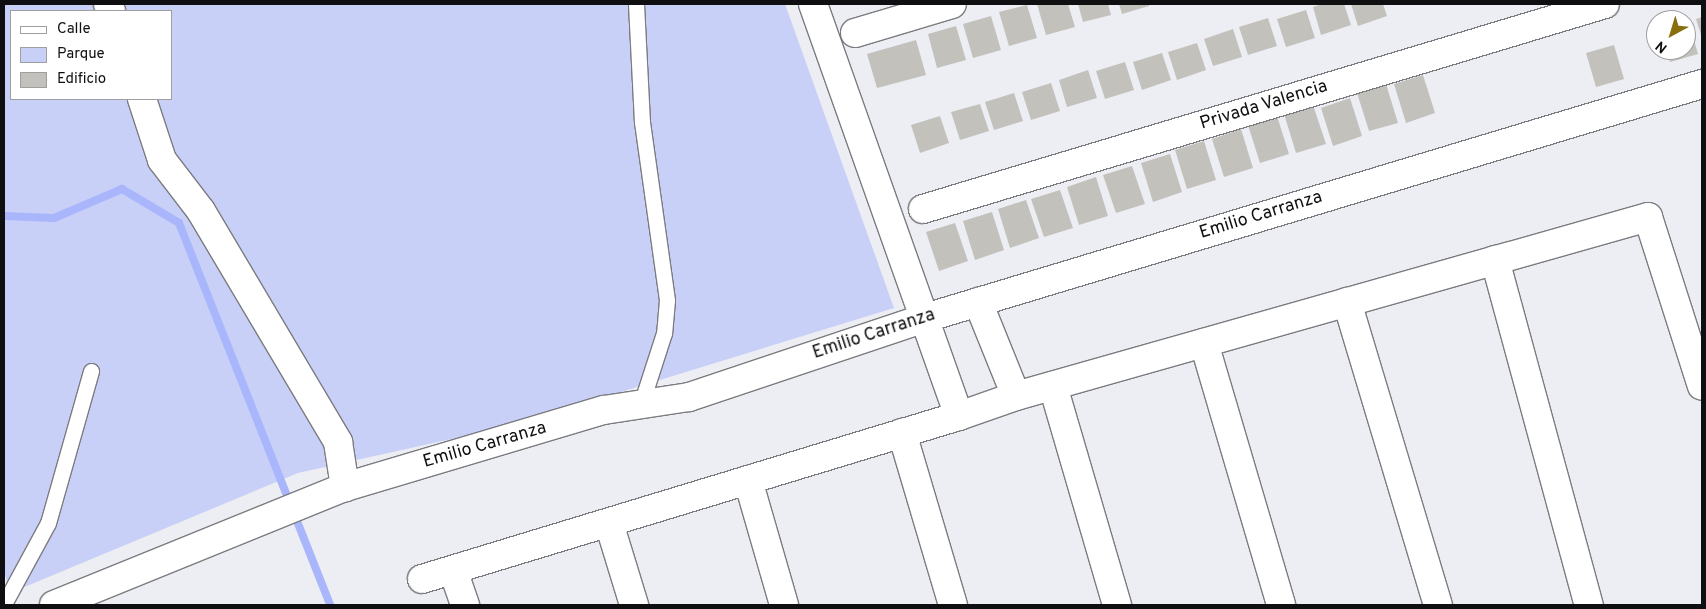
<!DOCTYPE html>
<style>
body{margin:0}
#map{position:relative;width:1706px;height:609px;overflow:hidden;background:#edeef3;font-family:Overpass,sans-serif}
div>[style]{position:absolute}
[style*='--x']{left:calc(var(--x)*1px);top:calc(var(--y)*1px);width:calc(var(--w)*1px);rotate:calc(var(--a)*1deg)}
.green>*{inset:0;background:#c9d0f8}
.stream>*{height:8px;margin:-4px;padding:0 4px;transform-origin:4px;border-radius:4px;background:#aab6fc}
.building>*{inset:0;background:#c3c1bc}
.roads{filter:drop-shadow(1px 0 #7b7c80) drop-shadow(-1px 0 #7b7c80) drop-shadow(0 1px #7b7c80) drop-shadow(0 -1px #7b7c80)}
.service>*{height:15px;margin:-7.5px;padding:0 7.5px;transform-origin:7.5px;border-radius:7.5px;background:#fff}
.minor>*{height:28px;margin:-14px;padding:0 14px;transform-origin:14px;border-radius:14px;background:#fff}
span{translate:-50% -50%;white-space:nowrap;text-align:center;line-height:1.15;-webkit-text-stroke:4.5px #fff;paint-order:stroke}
.street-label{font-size:18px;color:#0f0f11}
.frame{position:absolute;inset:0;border:5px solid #0f0f11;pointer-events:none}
.legend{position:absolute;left:10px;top:10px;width:162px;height:90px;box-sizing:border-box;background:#fff;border:1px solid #9f9fa0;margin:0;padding:6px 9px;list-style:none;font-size:15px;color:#0f0f11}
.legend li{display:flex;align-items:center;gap:10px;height:25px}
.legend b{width:25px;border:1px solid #9f9fa0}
.north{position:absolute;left:1646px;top:10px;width:50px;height:50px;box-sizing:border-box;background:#fff;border:1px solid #9f9fa0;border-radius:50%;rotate:219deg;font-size:14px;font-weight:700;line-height:20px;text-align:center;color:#0f0f11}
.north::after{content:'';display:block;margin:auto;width:18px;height:22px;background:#896e0e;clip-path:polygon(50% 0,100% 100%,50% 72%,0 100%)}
</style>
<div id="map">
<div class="green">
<div style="clip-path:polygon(evenodd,4px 4px,785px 4px,894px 308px,510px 426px,298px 473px,10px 593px,4px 571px,4px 4px,11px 11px,171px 11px,171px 99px,11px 99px,11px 11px)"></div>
</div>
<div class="stream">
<div style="--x:4;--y:216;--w:50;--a:2.3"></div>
<div style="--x:54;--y:218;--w:74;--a:-23.1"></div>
<div style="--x:122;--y:189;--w:66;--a:30.8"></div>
<div style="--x:179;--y:223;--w:411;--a:68.4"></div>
</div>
<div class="building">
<div style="clip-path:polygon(1037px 4px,1068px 4px,1075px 27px,1046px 35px)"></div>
<div style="clip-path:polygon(1078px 4px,1108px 4px,1111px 15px,1083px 22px)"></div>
<div style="clip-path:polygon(1119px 4px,1149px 4px,1149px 6px,1122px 14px)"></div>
<div style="clip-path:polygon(1322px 4px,1344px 4px,1351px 25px,1321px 35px,1313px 7px)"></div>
<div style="clip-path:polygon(1351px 4px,1383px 4px,1387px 16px,1358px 26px)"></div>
<div style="clip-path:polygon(1027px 5px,1037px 38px,1009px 46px,999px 12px)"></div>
<div style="clip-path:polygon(1306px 10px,1315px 38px,1286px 47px,1277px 19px)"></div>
<div style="clip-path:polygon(991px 16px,1001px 50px,973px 58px,963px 24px)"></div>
<div style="clip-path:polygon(1702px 17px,1702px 38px,1696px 19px)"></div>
<div style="clip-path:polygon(1268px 18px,1277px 46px,1248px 55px,1239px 27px)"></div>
<div style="clip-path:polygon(1688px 20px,1698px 54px,1670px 62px,1666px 50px,1686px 50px)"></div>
<div style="clip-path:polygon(956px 26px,966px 60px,937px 68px,928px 34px)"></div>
<div style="clip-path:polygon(1233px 29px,1242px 57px,1213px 66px,1204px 39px)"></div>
<div style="clip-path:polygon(916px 40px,926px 75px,877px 88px,867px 54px)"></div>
<div style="clip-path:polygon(1197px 43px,1206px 70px,1177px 80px,1168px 52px)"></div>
<div style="clip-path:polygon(1614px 45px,1624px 79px,1596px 87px,1586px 53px)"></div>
<div style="clip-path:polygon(1162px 53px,1171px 80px,1142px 90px,1133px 62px)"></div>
<div style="clip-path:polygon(1125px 62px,1134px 90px,1105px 99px,1096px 71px)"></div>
<div style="clip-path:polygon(1088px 70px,1097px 98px,1067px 107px,1059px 80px)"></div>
<div style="clip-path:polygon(1423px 75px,1435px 113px,1406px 123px,1394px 84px)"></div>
<div style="clip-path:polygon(1051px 83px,1060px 111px,1031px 120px,1022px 92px)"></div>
<div style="clip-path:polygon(1386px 84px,1398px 123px,1369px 131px,1357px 93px)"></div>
<div style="clip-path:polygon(1014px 93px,1023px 121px,994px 130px,985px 102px)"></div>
<div style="clip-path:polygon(1350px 98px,1362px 136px,1333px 146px,1321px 108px)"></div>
<div style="clip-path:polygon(980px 104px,989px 131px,960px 140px,951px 112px)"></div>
<div style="clip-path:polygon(1313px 105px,1326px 144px,1296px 153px,1284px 114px)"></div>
<div style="clip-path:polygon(940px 116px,949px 143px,920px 153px,911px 125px)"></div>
<div style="clip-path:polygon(1277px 116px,1289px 154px,1260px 163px,1248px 125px)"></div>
<div style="clip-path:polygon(1241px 129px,1253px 168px,1224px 177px,1212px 139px)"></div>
<div style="clip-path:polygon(1204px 141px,1216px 180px,1187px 189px,1175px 150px)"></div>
<div style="clip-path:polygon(1170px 154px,1182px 192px,1153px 202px,1141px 163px)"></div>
<div style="clip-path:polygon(1132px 166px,1145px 204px,1116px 213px,1103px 175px)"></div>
<div style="clip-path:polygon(1096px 177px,1108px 216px,1079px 225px,1067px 187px)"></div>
<div style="clip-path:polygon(1060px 190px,1073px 228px,1044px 237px,1031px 199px)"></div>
<div style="clip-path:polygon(1026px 200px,1039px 238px,1010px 248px,998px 209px)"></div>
<div style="clip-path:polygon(992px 212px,1004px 250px,975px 260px,963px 221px)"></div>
<div style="clip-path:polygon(955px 223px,968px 261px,939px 271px,926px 232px)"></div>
</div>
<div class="roads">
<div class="service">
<div style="--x:636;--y:4;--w:118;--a:87.1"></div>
<div style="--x:642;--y:122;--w:180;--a:82"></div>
<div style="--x:667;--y:300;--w:33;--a:95"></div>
<div style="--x:664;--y:333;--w:75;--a:107.9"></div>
<div style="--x:4;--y:604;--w:92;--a:-61.5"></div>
<div style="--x:48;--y:523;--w:158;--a:-74.2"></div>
</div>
<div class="minor">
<div style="--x:108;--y:4;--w:8;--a:67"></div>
<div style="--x:813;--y:4;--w:437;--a:70.5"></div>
<div style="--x:855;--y:33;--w:101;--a:-16.6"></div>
<div style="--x:142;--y:99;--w:64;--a:71.8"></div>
<div style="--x:162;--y:160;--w:64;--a:52.6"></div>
<div style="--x:201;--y:211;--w:269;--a:59.3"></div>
<div style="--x:338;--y:442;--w:46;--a:81.2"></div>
<div style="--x:923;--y:209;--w:712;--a:-16.73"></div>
<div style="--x:1495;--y:260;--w:358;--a:74.8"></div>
<div style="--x:978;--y:302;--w:101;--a:68"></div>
<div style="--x:1347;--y:302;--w:316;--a:73.3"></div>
<div style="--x:1204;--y:343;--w:273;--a:73.6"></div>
<div style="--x:1053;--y:386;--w:228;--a:73.7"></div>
<div style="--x:902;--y:433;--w:179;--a:73.5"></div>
<div style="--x:748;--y:480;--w:130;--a:73.9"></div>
<div style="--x:609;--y:523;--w:86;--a:73"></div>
<div style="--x:453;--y:570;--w:37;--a:71"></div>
<div style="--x:422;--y:579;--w:561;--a:-16.89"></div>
<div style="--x:959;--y:416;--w:60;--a:-19.3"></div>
<div style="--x:1016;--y:396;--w:657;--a:-15.81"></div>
<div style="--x:1648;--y:217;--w:177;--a:72.3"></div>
<div style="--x:54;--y:605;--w:314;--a:-22.1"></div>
<div style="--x:345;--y:487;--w:270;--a:-16.6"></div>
<div style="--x:604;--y:410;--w:86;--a:-8.7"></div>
<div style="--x:689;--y:397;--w:246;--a:-18.5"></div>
<div style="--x:922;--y:319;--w:815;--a:-16.77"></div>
</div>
</div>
<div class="street-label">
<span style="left:1264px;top:106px;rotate:-17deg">Privada Valencia</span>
<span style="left:1261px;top:216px;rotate:-17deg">Emilio Carranza</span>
<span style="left:874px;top:335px;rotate:-18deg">Emilio Carranza</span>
<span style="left:485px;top:446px;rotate:-16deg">Emilio Carranza</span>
</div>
<div class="frame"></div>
<ul class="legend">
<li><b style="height:6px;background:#fff"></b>Calle</li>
<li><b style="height:14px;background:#c9d0f8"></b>Parque</li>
<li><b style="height:14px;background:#c3c1bc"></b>Edificio</li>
</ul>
<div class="north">N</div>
</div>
